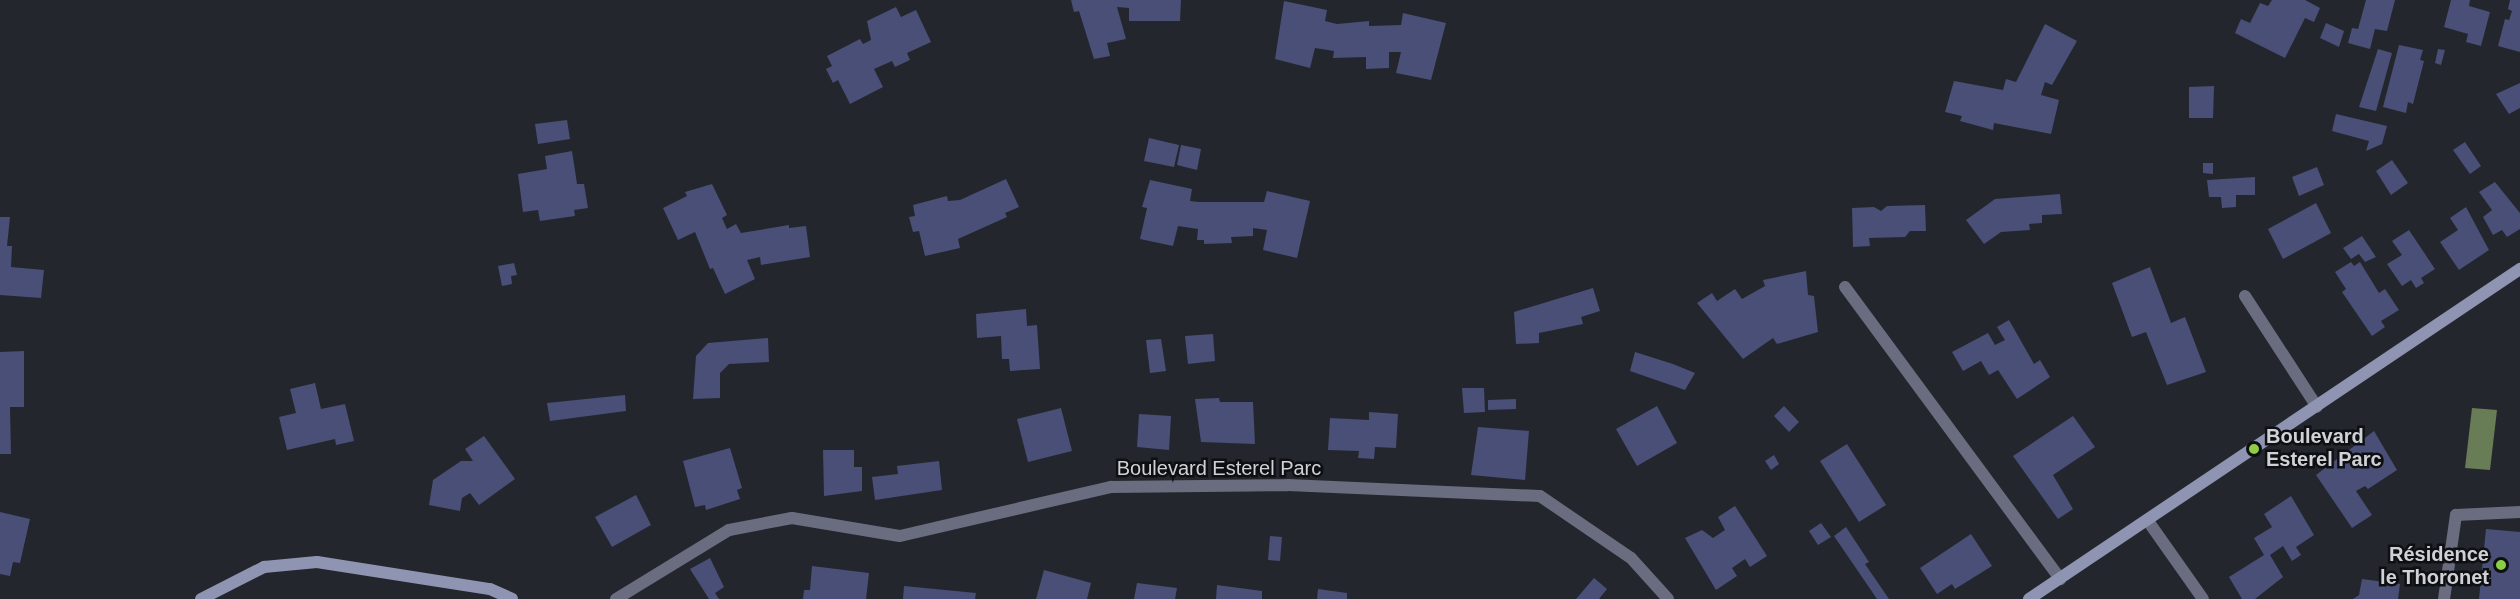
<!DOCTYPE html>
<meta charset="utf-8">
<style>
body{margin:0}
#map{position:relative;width:2520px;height:599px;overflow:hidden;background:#24262d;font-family:Helvetica,sans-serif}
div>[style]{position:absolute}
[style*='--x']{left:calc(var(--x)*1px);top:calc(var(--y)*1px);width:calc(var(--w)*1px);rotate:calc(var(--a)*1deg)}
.water>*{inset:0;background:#687d56}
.building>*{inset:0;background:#494f76}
.street>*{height:12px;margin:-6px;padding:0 6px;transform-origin:6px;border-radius:6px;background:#696d7f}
.secondary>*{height:12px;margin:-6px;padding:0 6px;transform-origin:6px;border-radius:6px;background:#8e94b1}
.dots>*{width:16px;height:16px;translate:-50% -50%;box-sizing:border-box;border:3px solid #0e0f12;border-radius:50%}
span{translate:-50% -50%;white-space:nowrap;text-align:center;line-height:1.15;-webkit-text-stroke:5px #0e0f12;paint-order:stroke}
.poi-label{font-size:20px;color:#d0d1d6;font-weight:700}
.left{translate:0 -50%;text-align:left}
.right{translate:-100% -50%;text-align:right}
.street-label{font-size:20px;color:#d0d1d6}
</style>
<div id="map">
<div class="water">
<div style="clip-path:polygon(2472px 408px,2497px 410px,2490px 470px,2465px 468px)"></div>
</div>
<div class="building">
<div style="clip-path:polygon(1071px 0,1181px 0,1180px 21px,1129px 21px,1129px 8px,1117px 7px,1126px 39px,1107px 43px,1110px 56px,1094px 59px,1079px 11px,1074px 12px)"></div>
<div style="clip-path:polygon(2272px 0,2305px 0,2320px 8px,2314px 22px,2305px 18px,2285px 58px,2235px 33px,2241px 19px,2250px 23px,2260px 3px,2268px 6px)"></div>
<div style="clip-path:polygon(2366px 0,2395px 0,2387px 31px,2375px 29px,2370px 49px,2348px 43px,2352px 28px,2358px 29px)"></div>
<div style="clip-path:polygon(2451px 0,2470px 0,2469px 6px,2490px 12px,2481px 46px,2466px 42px,2468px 34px,2444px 27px)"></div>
<div style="clip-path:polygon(2510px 0,2520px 0,2520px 52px,2498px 46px,2505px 19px,2509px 20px,2512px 11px,2508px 9px)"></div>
<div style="clip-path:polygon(1284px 1px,1327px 10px,1325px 21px,1337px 24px,1369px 21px,1369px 26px,1401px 25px,1403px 13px,1446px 23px,1431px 80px,1396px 73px,1401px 52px,1389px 52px,1389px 68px,1366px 69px,1366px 57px,1333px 58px,1334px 51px,1315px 48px,1310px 68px,1275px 59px)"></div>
<div style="clip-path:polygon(896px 7px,901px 17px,916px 10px,931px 42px,907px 53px,910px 60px,895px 67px,892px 61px,874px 69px,883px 87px,850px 104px,838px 80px,833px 83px,826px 69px,832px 66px,827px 56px,860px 39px,863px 44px,871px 40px,867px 21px)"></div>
<div style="clip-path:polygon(2326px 23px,2344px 31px,2339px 47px,2320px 38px)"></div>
<div style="clip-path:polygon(2045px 24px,2077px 41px,2052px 85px,2045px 82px,2041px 95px,2059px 100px,2051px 134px,1994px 123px,1993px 130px,1960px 121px,1962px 116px,1945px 112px,1954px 81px,2003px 90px,2006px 79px,2016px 82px)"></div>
<div style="clip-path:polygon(2399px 45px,2423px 50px,2420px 60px,2424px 61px,2413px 104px,2408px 102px,2406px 113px,2383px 107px)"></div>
<div style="clip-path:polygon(2378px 49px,2392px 53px,2376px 111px,2359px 107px)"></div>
<div style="clip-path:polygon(2438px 49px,2445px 50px,2441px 65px,2435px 63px)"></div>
<div style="clip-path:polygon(2520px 83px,2520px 108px,2509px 114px,2496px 94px)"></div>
<div style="clip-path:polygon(2214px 86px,2213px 118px,2189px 118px,2189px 87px)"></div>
<div style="clip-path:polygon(2336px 114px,2387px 126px,2382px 144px,2366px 151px,2369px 141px,2332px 131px)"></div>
<div style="clip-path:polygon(567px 120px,570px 139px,538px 144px,535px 124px)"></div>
<div style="clip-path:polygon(1149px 138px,1179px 145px,1174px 167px,1144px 161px)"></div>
<div style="clip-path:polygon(2465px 142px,2481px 166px,2470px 174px,2453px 150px)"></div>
<div style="clip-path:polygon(1181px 145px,1201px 149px,1197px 170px,1177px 165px)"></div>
<div style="clip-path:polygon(572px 151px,577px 184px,584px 184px,588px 208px,574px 210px,575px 216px,540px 221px,538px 210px,523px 212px,518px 174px,547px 169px,545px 156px)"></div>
<div style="clip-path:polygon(2392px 160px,2408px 183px,2391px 195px,2376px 171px)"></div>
<div style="clip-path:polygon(2203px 163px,2213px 163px,2213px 174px,2203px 173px)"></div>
<div style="clip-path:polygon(2317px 167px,2324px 185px,2299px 196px,2292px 177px)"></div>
<div style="clip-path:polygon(2255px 177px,2255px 195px,2236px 195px,2236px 207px,2222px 208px,2221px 197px,2209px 197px,2207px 180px)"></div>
<div style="clip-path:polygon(1006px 179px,1019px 207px,1005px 213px,1007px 217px,958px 239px,960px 248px,925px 256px,919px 231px,913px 232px,909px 217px,915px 216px,913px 205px,947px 196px,948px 201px,960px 200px)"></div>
<div style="clip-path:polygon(1150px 180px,1192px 189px,1190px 201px,1199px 202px,1264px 202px,1267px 191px,1310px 201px,1297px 258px,1263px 250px,1267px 230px,1253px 228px,1253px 236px,1231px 237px,1232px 243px,1204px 244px,1204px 240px,1197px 240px,1198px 229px,1178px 226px,1173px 246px,1140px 239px,1147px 208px,1142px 207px)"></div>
<div style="clip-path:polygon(2495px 182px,2520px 213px,2520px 229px,2507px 237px,2502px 230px,2493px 235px,2483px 217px,2492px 210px,2479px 192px)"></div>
<div style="clip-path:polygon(712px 184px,727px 215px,722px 218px,727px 229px,736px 224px,741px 233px,789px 225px,789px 228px,806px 226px,810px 257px,761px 265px,760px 257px,747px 260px,755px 279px,725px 294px,713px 268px,710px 269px,695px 232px,678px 240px,663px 208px,687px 196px,685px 192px)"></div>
<div style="clip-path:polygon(2060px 194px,2062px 214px,2042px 215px,2042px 223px,2029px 224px,2030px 230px,2001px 232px,1984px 244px,1966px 220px,1995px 199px)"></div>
<div style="clip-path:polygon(2316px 203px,2331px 233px,2283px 259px,2268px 229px)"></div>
<div style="clip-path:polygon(1925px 205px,1926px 231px,1910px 231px,1905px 237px,1869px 238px,1870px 246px,1853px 247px,1852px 208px,1874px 207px,1881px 211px,1887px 206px)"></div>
<div style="clip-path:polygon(2466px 207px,2489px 250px,2459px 270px,2440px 242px,2458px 230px,2450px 218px)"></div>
<div style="clip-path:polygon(0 217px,10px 217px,7px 246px,12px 246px,11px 267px,44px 270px,41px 298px,0 295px)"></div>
<div style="clip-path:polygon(2409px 230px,2435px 269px,2421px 278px,2424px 283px,2416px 288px,2411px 280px,2402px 286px,2387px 264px,2402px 255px,2392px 241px)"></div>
<div style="clip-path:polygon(2362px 236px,2376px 257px,2365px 262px,2359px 254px,2351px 259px,2343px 248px)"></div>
<div style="clip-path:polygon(2351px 262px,2354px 266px,2360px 262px,2379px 293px,2385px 289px,2399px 310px,2381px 321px,2385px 327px,2372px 336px,2342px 292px,2346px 289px,2335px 272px)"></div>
<div style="clip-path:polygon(514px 263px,517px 275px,511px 276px,512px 284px,502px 286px,498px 266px)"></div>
<div style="clip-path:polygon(2150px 267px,2171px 323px,2185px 317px,2206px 372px,2167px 385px,2146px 332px,2132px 337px,2112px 283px)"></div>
<div style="clip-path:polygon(1806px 271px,1808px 295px,1814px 296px,1818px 332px,1777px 344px,1773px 338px,1743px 359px,1697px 303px,1712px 293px,1717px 301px,1735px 289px,1742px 299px,1765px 286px,1763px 280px)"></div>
<div style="clip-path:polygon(1593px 288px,1600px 311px,1581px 317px,1583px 324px,1539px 333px,1539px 343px,1516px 344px,1514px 312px)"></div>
<div style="clip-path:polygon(1026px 309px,1027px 326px,1037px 325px,1040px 369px,1010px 371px,1009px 359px,1002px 359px,1001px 336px,977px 338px,976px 314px)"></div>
<div style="clip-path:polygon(2009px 320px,2034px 364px,2040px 360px,2050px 377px,2017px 399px,1998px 370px,1989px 375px,1981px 361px,1963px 371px,1952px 352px,1988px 333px,1995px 345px,2005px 340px,1997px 327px)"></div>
<div style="clip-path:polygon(1213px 334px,1215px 361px,1188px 364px,1185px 336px)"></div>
<div style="clip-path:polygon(768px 338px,769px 362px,729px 364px,720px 373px,720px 398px,693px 399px,696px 356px,708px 343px)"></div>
<div style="clip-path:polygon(1161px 339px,1166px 371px,1150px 373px,1146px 340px)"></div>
<div style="clip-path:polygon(24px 351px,24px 407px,10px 407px,11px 454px,0 454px,0 352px)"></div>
<div style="clip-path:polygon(1635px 352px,1673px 364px,1695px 373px,1685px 390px,1630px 371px)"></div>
<div style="clip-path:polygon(315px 383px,321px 409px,345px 404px,354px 441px,336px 445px,335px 439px,287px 450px,279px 417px,296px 413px,290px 389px)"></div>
<div style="clip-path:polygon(1462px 388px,1484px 388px,1485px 412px,1464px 413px)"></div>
<div style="clip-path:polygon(625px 395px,626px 411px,550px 421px,547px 403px)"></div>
<div style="clip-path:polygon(1219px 398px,1220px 402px,1253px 402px,1255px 444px,1201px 442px,1195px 399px)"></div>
<div style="clip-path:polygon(1516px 399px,1516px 409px,1488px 410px,1488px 400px)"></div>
<div style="clip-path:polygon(1657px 406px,1677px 443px,1637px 466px,1616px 429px)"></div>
<div style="clip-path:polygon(1784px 406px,1799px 422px,1789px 432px,1774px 416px)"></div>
<div style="clip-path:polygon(1061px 408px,1072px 451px,1028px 462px,1017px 419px)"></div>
<div style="clip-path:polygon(1369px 412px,1398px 414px,1396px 448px,1375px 447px,1374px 459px,1358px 458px,1359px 451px,1328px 450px,1330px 418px,1369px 420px)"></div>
<div style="clip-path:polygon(1139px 414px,1171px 416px,1169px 450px,1137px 447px)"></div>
<div style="clip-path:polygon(2073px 416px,2095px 447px,2053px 475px,2073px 509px,2058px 519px,2013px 456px)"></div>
<div style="clip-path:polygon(1478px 427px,1529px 431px,1525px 480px,1471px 475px)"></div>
<div style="clip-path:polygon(2374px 431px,2397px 470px,2368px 489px,2365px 486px,2356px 491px,2372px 515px,2352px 528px,2316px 475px)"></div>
<div style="clip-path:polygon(484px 436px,515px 479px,479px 505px,470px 493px,462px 498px,460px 511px,429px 505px,433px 480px,461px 461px,473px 461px,465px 449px)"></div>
<div style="clip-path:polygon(1847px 444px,1886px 505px,1859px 522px,1820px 461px)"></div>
<div style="clip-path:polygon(730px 448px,742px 488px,737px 490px,740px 499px,706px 510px,705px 505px,695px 507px,683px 461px)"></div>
<div style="clip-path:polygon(823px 450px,854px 450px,854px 467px,862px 467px,862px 491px,824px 496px)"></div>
<div style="clip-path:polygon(1774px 455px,1779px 464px,1771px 470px,1765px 461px)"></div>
<div style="clip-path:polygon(939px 461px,942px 490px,875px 500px,872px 477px,898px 474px,897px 466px)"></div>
<div style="clip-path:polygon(636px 495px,651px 525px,612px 547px,595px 517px)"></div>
<div style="clip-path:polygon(2291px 496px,2314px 535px,2296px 547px,2301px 555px,2292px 561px,2283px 546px,2270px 555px,2283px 577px,2255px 599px,2242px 599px,2229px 577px,2264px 555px,2254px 538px,2272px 527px,2264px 514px)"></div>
<div style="clip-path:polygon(1735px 506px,1767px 556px,1750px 567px,1745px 559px,1732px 568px,1737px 576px,1716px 590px,1685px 538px,1702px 530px,1713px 538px,1725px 530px,1718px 517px)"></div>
<div style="clip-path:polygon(0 512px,30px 519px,20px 563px,13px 562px,10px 576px,0 574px)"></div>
<div style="clip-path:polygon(1821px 523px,1831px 537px,1818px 545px,1809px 531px)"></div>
<div style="clip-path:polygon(1846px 527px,1869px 562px,1865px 564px,1889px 599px,1877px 599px,1834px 536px)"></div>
<div style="clip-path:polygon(2486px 529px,2520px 532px,2520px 599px,2479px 599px)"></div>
<div style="clip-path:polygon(1971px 534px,1992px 566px,1955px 589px,1952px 584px,1937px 594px,1920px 568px)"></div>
<div style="clip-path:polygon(1270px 536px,1282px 537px,1280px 561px,1268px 560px)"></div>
<div style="clip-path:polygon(710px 558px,724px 587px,715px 593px,719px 599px,709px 599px,690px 569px)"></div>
<div style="clip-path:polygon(812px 566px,869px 573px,866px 599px,803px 599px,804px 590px,810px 590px)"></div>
<div style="clip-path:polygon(1044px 570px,1091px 583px,1087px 599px,1036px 599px)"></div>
<div style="clip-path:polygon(1594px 578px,1607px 589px,1599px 599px,1576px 599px)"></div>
<div style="clip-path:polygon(2362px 579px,2400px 584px,2398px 599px,2353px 599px,2359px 595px)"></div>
<div style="clip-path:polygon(1137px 583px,1177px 588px,1175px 599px,1134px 599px)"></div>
<div style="clip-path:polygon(1217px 585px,1262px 591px,1262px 599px,1216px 599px)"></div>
<div style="clip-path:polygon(904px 586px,976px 593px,975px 599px,903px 599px)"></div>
<div style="clip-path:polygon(1318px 589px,1347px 593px,1347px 599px,1317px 599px)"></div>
</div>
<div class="street">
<div style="--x:1845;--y:287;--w:363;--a:53.6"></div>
<div style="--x:2245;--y:296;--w:132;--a:57"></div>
<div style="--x:2148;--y:521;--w:95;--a:54.8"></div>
<div style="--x:616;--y:599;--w:132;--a:-31.4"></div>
<div style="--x:729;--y:530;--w:64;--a:-10.8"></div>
<div style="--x:792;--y:518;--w:109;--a:9.5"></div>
<div style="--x:900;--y:536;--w:217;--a:-13.1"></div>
<div style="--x:1111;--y:487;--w:177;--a:-0.6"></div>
<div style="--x:1288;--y:485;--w:252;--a:2.5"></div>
<div style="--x:1540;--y:496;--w:110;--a:34.3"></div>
<div style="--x:1631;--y:558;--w:55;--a:47.9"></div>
<div style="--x:2444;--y:599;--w:85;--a:-81.9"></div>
<div style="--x:2456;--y:515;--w:64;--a:-2.7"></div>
</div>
<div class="secondary">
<div style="--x:201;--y:599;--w:71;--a:-26.9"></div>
<div style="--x:264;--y:567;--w:53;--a:-5.4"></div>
<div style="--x:317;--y:562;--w:175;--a:8.9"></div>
<div style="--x:490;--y:589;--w:24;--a:24"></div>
<div style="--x:2029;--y:599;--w:592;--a:-33.9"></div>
</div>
<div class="dots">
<div style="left:2254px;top:449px;background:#8dce44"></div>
<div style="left:2501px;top:565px;background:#8dce44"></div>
</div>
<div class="poi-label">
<span class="left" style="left:2266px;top:448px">Boulevard<br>Esterel Parc</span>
<span class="right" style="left:2489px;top:566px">Résidence<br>le Thoronet</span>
</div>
<div class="street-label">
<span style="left:1219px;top:468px">Boulevard Esterel Parc</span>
</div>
</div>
